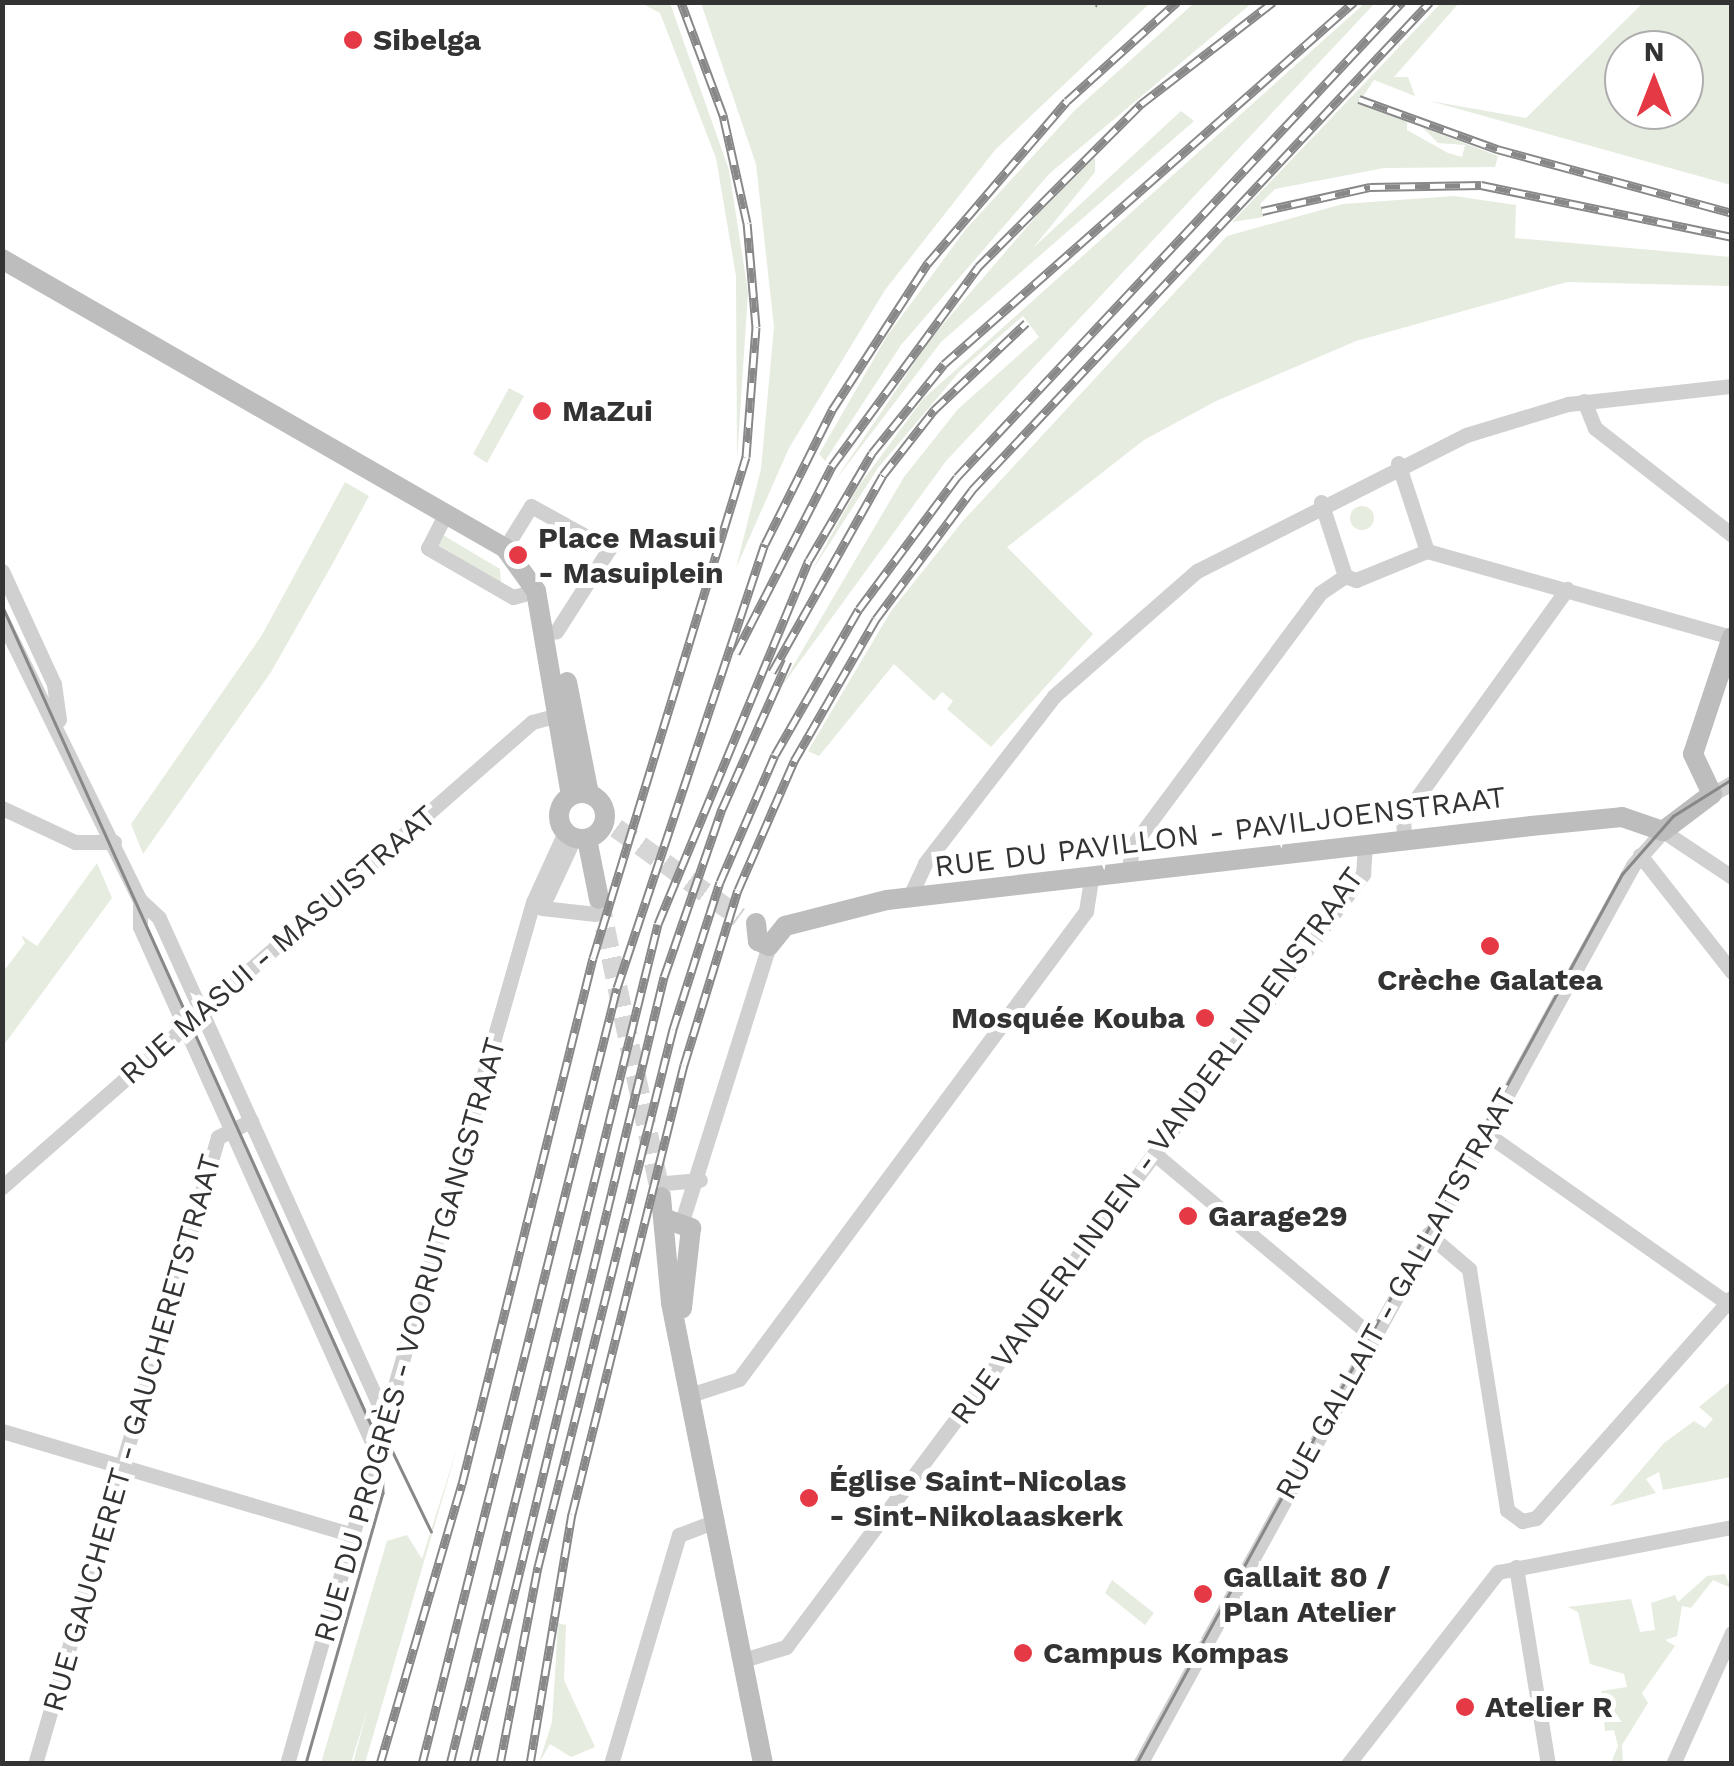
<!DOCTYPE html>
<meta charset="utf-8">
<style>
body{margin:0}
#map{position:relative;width:1734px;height:1766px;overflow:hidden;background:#fff;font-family:"Work Sans",sans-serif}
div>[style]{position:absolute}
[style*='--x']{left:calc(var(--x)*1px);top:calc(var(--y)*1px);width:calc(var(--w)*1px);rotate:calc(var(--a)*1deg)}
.green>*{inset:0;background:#e6ecdf}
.round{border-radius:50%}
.secondary-tunnel>*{height:20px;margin-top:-10px;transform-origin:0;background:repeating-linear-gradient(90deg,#d6d6d6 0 20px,transparent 0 30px)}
.street>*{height:15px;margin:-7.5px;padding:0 7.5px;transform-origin:7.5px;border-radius:7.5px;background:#d0d0d0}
.secondary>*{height:20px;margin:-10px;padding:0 10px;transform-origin:10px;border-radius:10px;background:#bdbdbd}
.secondary>.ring{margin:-10px;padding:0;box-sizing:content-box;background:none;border:20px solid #bdbdbd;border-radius:50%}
.tram>*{height:2.5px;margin:-1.25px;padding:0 1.25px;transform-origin:1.25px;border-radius:1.25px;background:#888}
.rail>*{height:9px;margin-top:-4.5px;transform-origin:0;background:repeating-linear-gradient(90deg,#fff 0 15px,#888 0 30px);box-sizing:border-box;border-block:2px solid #888}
.dots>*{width:28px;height:28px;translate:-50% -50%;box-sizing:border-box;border:5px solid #fff;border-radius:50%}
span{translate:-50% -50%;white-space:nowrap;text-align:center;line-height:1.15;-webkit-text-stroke:10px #fff;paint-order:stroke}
.poi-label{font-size:30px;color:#333;font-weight:700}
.left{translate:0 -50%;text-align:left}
.right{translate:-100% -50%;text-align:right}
.street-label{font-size:30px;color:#333}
.frame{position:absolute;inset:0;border:5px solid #333;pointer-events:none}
.north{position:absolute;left:1604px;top:30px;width:100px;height:100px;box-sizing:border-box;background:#fff;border:2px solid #adadad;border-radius:50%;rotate:0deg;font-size:28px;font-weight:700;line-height:40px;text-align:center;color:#333}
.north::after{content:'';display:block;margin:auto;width:35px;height:45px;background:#e63946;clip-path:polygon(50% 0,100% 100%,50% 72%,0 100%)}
</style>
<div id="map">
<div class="green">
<div style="clip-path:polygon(641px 3px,670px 3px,729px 170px,748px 292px,737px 460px,736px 276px,716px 158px,660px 13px)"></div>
<div style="clip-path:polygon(1079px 3px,1150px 3px,995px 150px,885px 290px,789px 448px,736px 568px,761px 469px,774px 327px,756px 164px,701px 3px)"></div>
<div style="clip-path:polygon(1194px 3px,1252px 3px,1049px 174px,901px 345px,825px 461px,819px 454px,887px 336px,966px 229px,1075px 110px)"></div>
<div style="clip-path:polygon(1365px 3px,1375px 3px,946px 461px,779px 690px,904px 477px,958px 409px,1039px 337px,1023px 316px,960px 371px,878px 468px,810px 574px,858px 487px,923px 399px)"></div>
<div style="clip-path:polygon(1441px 3px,1459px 3px,1394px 77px,1408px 77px,1415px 96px,1374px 80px,1358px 104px,1407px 121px,1407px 130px,1448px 153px,1462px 157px,1465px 145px,1438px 143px,1422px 127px,1498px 156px,1495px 167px,1384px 168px,1275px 189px,1260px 204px,1264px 217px,1232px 222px)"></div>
<div style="clip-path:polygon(evenodd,1643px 3px,1731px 3px,1731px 185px,1430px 101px,1526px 118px,1643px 3px,1624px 50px,1684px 50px,1684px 110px,1624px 110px,1624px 50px)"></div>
<div style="clip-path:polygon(1181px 111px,1194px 121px,941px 342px,834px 482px,932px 337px,1039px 213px,1095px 157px,1095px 172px,1033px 248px)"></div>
<div style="clip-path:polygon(1454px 196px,1516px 205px,1515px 238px,1731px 257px,1731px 286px,1567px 282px,1356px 341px,1216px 401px,1144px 440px,1007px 547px,1093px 634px,991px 747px,947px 709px,953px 701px,942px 692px,934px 701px,894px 664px,819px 756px,808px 751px,891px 611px,962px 522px,1227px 236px,1343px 204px)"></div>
<div style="clip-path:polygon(509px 388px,524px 396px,487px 463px,473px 454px)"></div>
<div style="clip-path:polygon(345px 482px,369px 496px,333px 563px,271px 672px,143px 854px,131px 824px,262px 635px)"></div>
<div class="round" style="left:1350px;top:506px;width:24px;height:24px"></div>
<div style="clip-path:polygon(443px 535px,500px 569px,501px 583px,438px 545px)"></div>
<div style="clip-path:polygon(97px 863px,112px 898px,3px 1046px,3px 972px,25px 943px,21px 935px,37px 946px)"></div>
<div style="clip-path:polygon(1731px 1381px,1731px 1477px,1663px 1490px,1659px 1472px,1646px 1479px,1656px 1493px,1610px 1506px,1664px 1443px,1694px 1421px,1705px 1428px,1713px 1419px,1699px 1407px)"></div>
<div style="clip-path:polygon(459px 1442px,365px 1763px,353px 1763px,368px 1708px,351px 1763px,321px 1763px,387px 1541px,407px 1535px,422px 1559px)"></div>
<div style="clip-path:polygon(1725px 1574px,1731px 1588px,1713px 1580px,1691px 1608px,1682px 1606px,1677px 1636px,1665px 1640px,1675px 1646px,1642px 1693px,1648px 1703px,1622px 1745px,1623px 1763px,1611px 1763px,1618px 1746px,1614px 1730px,1605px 1731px,1601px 1691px,1627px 1687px,1624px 1674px,1590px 1664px,1578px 1612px,1568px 1607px,1631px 1599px,1640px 1632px,1655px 1630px,1651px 1603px,1675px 1595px,1678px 1602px,1707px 1576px)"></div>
<div style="clip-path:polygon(1112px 1580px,1154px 1613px,1145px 1625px,1105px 1593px)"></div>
<div style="clip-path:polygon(558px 1623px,566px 1625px,564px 1680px,595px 1747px,571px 1757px,550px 1744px,539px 1763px,552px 1722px)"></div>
</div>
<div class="secondary-tunnel">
<div style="--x:616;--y:828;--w:152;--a:35.9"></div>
<div style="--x:599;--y:899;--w:304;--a:78.2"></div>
</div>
<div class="street">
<div style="--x:1584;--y:401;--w:29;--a:68"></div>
<div style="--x:1595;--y:428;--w:174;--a:38"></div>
<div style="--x:1398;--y:463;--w:93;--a:71.8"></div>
<div style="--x:1321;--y:502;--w:78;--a:72"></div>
<div style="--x:446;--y:513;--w:39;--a:117"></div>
<div style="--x:428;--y:548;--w:98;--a:30"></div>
<div style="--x:513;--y:597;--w:24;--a:-15"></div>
<div style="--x:505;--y:548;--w:49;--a:-58.2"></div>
<div style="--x:531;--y:506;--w:89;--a:28.9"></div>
<div style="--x:609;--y:549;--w:98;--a:122.6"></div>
<div style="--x:1427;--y:551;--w:316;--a:15.8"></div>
<div style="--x:2;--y:571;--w:124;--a:65.3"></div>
<div style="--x:54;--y:684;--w:36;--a:82"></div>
<div style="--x:1345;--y:576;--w:12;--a:20"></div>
<div style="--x:1356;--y:580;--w:77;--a:-22.2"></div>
<div style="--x:2;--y:620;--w:312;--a:63.8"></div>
<div style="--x:140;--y:900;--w:26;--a:43"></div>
<div style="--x:159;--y:918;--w:551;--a:65.67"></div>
<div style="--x:1712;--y:794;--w:23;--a:-29"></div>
<div style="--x:2;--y:808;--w:81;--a:25"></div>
<div style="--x:75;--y:842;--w:39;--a:0"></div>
<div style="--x:1404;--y:841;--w:24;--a:-92"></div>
<div style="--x:1403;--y:817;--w:281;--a:-54.3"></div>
<div style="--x:1640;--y:855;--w:149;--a:51.8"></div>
<div style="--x:1128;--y:873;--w:28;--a:-80"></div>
<div style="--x:1133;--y:845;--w:314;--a:-53.4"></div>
<div style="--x:1320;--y:593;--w:30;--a:-34"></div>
<div style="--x:909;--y:898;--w:38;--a:-65"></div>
<div style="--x:925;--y:863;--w:211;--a:-52.3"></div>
<div style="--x:1054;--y:696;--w:190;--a:-41.2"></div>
<div style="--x:1197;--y:571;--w:301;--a:-26.8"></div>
<div style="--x:1466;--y:435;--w:107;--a:-16.9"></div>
<div style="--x:1568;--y:404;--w:165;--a:-6.3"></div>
<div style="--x:140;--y:900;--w:27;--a:90"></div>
<div style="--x:140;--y:927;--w:577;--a:65.75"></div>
<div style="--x:542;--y:907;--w:76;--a:-65.1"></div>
<div style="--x:542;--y:908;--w:54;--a:6.3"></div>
<div style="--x:1484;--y:1132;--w:303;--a:35.1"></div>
<div style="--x:1156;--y:1155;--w:283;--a:40"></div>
<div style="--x:665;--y:1183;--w:35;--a:-5"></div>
<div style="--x:2;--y:1187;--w:705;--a:-41.26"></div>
<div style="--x:532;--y:722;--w:28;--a:-15"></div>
<div style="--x:683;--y:1218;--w:285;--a:-72.5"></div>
<div style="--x:1428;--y:1234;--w:54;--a:40.5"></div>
<div style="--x:1469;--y:1269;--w:244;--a:81"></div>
<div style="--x:1507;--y:1510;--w:19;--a:36"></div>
<div style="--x:1522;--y:1521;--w:14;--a:-12"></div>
<div style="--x:1536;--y:1518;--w:295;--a:-48.4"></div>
<div style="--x:693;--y:1394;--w:48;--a:-18.1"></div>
<div style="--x:739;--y:1379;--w:583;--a:-53.44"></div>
<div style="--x:1086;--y:911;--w:33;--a:-81"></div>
<div style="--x:2;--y:1431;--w:366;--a:16.5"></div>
<div style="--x:1516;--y:1567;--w:200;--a:80.8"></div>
<div style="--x:743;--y:1660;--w:45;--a:-16.8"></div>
<div style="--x:786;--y:1647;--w:965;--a:-53.26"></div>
<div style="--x:1363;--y:874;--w:28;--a:-86"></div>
<div style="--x:35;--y:1764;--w:653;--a:-73.73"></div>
<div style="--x:218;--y:1137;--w:37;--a:-26"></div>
<div style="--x:287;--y:1764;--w:896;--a:-74.07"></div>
<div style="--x:533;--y:902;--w:77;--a:-65.4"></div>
<div style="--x:611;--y:1764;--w:239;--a:-73.5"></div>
<div style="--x:679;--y:1535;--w:40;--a:-21"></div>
<div style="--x:1140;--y:1764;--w:1025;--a:-61.26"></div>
<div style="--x:1633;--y:865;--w:45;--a:-48.6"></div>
<div style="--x:1663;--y:831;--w:83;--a:33.7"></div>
<div style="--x:1348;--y:1764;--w:244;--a:-52"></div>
<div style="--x:1498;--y:1572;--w:238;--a:-10.9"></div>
<div style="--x:1673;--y:1764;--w:144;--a:-65.8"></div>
</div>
<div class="secondary">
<div style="--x:2;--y:259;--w:580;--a:29.88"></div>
<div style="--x:505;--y:548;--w:53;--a:54.2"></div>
<div style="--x:536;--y:591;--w:207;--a:80.3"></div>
<div style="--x:567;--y:682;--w:114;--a:78.9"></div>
<div class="ring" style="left:559px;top:793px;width:26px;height:26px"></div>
<div style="--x:587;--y:839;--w:61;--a:78.7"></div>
<div style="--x:756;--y:923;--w:18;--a:84"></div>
<div style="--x:758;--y:941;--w:12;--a:24"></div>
<div style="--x:769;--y:946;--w:26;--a:-51"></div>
<div style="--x:785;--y:926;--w:105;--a:-14.3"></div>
<div style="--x:887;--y:900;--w:648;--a:-6.55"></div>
<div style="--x:1531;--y:826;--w:91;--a:-5.6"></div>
<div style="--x:1622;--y:817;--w:43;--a:18.9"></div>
<div style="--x:1663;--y:831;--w:61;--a:-37.1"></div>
<div style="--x:1712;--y:794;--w:44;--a:-115.4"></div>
<div style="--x:1693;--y:754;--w:123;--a:-71.6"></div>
<div style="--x:661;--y:1197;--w:106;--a:84.6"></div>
<div style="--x:671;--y:1303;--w:470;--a:78.7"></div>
<div style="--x:666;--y:1219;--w:27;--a:20"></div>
<div style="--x:691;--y:1228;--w:81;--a:96.4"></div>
</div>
<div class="tram">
<div style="--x:2;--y:605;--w:926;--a:65.76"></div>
<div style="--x:382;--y:1449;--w:44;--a:88.7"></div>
<div style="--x:383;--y:1493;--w:282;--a:105.9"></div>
<div style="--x:389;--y:1444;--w:97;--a:64.2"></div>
<div style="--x:1136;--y:1764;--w:1014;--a:-61.36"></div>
<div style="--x:1622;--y:874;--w:77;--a:-48.7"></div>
<div style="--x:1673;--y:816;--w:70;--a:-32.1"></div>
</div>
<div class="rail">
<div style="--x:1097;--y:2;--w:2;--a:27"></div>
<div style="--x:1359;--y:99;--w:147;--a:19.9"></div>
<div style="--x:1497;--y:149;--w:244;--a:15.2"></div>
<div style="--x:1262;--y:211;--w:111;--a:-12.5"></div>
<div style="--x:1370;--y:187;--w:111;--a:-1"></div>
<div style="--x:1481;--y:185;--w:256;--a:11.7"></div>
<div style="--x:736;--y:653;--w:210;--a:-62.8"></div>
<div style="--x:832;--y:466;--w:247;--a:-53.7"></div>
<div style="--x:978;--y:267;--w:231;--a:-45"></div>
<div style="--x:1141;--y:104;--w:167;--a:-37.7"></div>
<div style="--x:772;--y:672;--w:226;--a:-60.6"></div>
<div style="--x:883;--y:475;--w:83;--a:-51.9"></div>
<div style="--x:934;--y:410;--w:127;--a:-43.4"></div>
<div style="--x:380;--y:1764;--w:292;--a:-73.7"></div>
<div style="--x:462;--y:1484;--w:542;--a:-76.02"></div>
<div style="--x:593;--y:958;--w:524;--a:-73.02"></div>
<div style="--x:746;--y:457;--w:130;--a:-85.6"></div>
<div style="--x:756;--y:327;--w:104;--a:-94.9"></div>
<div style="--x:747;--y:223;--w:111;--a:-102.5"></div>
<div style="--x:723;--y:115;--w:121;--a:-110.4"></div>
<div style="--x:422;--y:1764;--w:800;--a:-75.89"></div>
<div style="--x:617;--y:988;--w:468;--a:-71.6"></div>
<div style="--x:765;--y:544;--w:150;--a:-63.4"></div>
<div style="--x:832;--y:410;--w:176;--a:-56.9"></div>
<div style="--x:928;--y:263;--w:213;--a:-49.4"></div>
<div style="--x:1067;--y:101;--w:148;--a:-42"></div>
<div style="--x:450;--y:1764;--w:865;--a:-76.09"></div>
<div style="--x:658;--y:924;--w:394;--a:-67.5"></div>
<div style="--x:809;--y:560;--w:124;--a:-59.5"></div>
<div style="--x:872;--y:453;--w:114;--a:-51"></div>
<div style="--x:944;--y:364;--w:547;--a:-41.44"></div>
<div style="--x:473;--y:1764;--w:810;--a:-76.36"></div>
<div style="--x:664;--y:977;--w:178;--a:-71"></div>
<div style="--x:722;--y:809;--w:162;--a:-66"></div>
<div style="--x:500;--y:1764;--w:201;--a:-79.1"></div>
<div style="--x:538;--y:1567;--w:555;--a:-75.91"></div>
<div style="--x:673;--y:1029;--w:154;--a:-72.3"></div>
<div style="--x:720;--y:882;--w:138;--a:-66.6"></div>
<div style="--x:775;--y:755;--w:168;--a:-60.1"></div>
<div style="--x:859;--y:609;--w:164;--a:-53.4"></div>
<div style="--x:957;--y:477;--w:651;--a:-46.87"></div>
<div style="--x:530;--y:1764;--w:254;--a:-80.5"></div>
<div style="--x:572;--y:1514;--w:463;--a:-76"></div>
<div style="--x:684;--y:1065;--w:183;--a:-72.9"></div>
<div style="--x:738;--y:890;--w:141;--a:-66.5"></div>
<div style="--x:794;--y:761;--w:164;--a:-60"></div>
<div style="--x:876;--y:619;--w:161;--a:-53.3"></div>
<div style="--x:972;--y:490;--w:669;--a:-46.82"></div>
</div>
<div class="dots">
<div style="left:353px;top:40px;background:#e63946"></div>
<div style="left:542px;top:411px;background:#e63946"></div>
<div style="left:518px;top:555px;background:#e63946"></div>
<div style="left:1490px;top:946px;background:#e63946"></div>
<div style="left:1205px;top:1018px;background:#e63946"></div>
<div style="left:1188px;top:1216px;background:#e63946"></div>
<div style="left:809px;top:1498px;background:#e63946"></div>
<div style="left:1203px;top:1594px;background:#e63946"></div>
<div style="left:1023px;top:1653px;background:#e63946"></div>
<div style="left:1465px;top:1707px;background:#e63946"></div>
</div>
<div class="poi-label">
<span class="left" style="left:373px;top:40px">Sibelga</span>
<span class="left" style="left:562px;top:411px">MaZui</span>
<span class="left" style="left:538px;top:555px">Place Masui<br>- Masuiplein</span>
<span style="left:1490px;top:980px">Crèche Galatea</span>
<span class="right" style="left:1185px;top:1018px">Mosquée Kouba</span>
<span class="left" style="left:1208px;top:1216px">Garage29</span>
<span class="left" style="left:829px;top:1498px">Église Saint-Nicolas<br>- Sint-Nikolaaskerk</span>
<span class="left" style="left:1223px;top:1594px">Gallait 80 /<br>Plan Atelier</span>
<span class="left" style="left:1043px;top:1653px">Campus Kompas</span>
<span class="left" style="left:1485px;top:1707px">Atelier R</span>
</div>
<div class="street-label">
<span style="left:1220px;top:832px;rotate:-7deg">RUE DU PAVILLON - PAVILJOENSTRAAT</span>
<span style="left:278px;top:945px;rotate:-41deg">RUE MASUI - MASUISTRAAT</span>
<span style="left:1157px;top:1146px;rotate:-54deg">RUE VANDERLINDEN - VANDERLINDENSTRAAT</span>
<span style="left:1396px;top:1294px;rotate:-61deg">RUE GALLAIT - GALLAITSTRAAT</span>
<span style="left:410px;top:1340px;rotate:-74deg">RUE DU PROGRÈS - VOORUITGANGSTRAAT</span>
<span style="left:132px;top:1433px;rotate:-74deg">RUE GAUCHERET - GAUCHERETSTRAAT</span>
</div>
<div class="frame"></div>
<div class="north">N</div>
</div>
